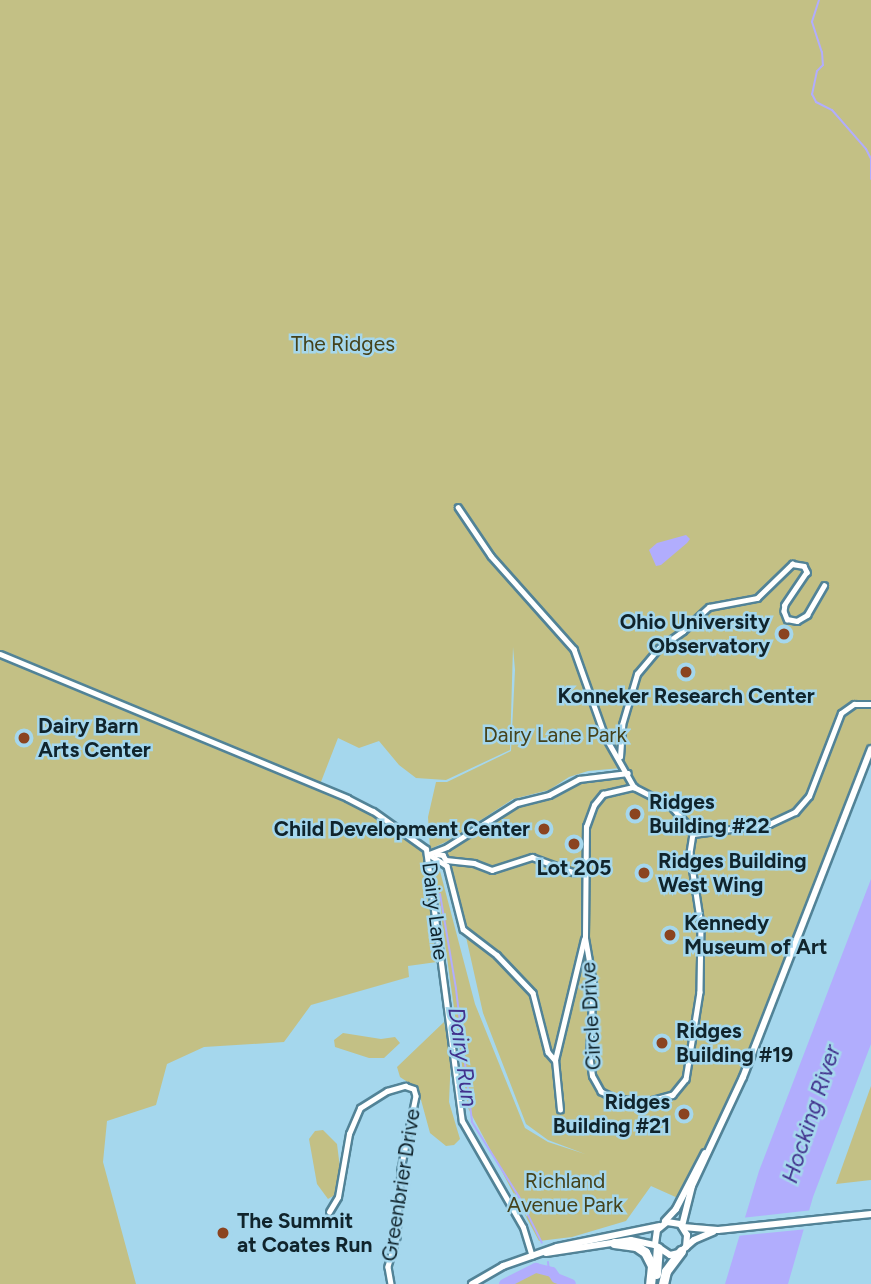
<!DOCTYPE html>
<style>
body{margin:0}
#map{position:relative;width:871px;height:1284px;overflow:hidden;background:#a5d7ed;font-family:Figtree,sans-serif}
div>[style]{position:absolute}
[style*='--x']{left:calc(var(--x)*1px);top:calc(var(--y)*1px);width:calc(var(--w)*1px);rotate:calc(var(--a)*1deg)}
.green>*{inset:0;background:#c3c085}
.water>*{inset:0;background:#b1adfd}
.pier>*{inset:0;background:#a5d7ed}
.stream>*{height:2px;margin:-1px;padding:0 1px;transform-origin:1px;border-radius:1px;background:#b1adfd}
.river>*{height:10px;margin:-5px;padding:0 5px;transform-origin:5px;border-radius:5px;background:#b1adfd}
.roads{filter:drop-shadow(2px 0 #528397) drop-shadow(-2px 0 #528397) drop-shadow(0 2px #528397) drop-shadow(0 -2px #528397)}
.minor>*{height:4.5px;margin:-2.25px;padding:0 2.25px;transform-origin:2.25px;border-radius:2.25px;background:#fff}
.tertiary>*{height:5px;margin:-2.5px;padding:0 2.5px;transform-origin:2.5px;border-radius:2.5px;background:#fff}
.secondary>*{height:6px;margin:-3px;padding:0 3px;transform-origin:3px;border-radius:3px;background:#fff}
.motorway>*{height:9px;margin:-4.5px;padding:0 4.5px;transform-origin:4.5px;border-radius:4.5px;background:#fff}
.dots>*{width:19px;height:19px;translate:-50% -50%;box-sizing:border-box;border:4px solid #a5d7ed;border-radius:50%}
span{translate:-50% -50%;white-space:nowrap;text-align:center;line-height:1.15;-webkit-text-stroke:5px #a5d7ed;paint-order:stroke}
.park-label{font-size:21px;color:#44421b}
.poi-label{font-size:21px;color:#10242c;font-weight:700}
.right{translate:-100% -50%;text-align:right}
.left{translate:0 -50%;text-align:left}
.street-label{font-size:21px;color:#10242c}
.water-label{font-size:23px;color:#42328d;font-style:italic}
</style>
<div id="map">
<div class="green">
<div style="clip-path:polygon(0 0,871px 0,871px 749px,721px 1126px,680px 1199px,651px 1186px,626px 1221px,572px 1237px,539px 1241px,468px 1108px,435px 872px,440px 871px,475px 1004px,525px 1128px,548px 1142px,585px 1154px,548px 1140px,526px 1124px,483px 1013px,447px 852px,482px 827px,519px 807px,550px 799px,580px 783px,627px 778px,624px 765px,610px 746px,576px 653px,563px 640px,574px 656px,598px 729px,621px 768px,588px 771px,569px 777px,549px 790px,513px 799px,450px 840px,430px 849px,428px 817px,436px 782px,447px 782px,511px 751px,515px 670px,513px 647px,510px 750px,446px 780px,416px 778px,399px 765px,379px 741px,359px 748px,338px 738px,319px 787px,370px 809px,428px 854px,437px 962px,408px 966px,409px 977px,311px 1005px,284px 1042px,204px 1047px,167px 1064px,156px 1105px,107px 1121px,103px 1162px,136px 1284px,0 1284px)"></div>
<div style="clip-path:polygon(444px 1022px,451px 1057px,449px 1102px,460px 1139px,454px 1145px,446px 1146px,430px 1133px,418px 1089px,400px 1077px,397px 1067px)"></div>
<div style="clip-path:polygon(343px 1033px,381px 1039px,395px 1037px,400px 1043px,384px 1058px,369px 1058px,335px 1047px,334px 1040px)"></div>
<div style="clip-path:polygon(871px 1086px,871px 1180px,836px 1184px)"></div>
<div style="clip-path:polygon(323px 1130px,337px 1144px,340px 1168px,335px 1195px,328px 1199px,317px 1184px,309px 1139px,315px 1131px)"></div>
<div style="clip-path:polygon(533px 1267px,547px 1271px,561px 1284px,501px 1284px)"></div>
</div>
<div class="water">
<div style="clip-path:polygon(686px 535px,690px 539px,687px 543px,661px 565px,656px 566px,649px 550px,657px 543px)"></div>
<div style="clip-path:polygon(871px 879px,871px 1044px,813px 1197px,788px 1284px,725px 1284px,759px 1171px)"></div>
</div>
<div class="pier">
<div style="clip-path:polygon(813px 1210px,808px 1229px,736px 1236px,741px 1218px)"></div>
</div>
<div class="stream">
<div style="--x:819;--y:0;--w:23;--a:108"></div>
<div style="--x:812;--y:22;--w:32;--a:72"></div>
<div style="--x:822;--y:52;--w:13;--a:86"></div>
<div style="--x:823;--y:65;--w:8;--a:135"></div>
<div style="--x:817;--y:71;--w:24;--a:102"></div>
<div style="--x:812;--y:94;--w:9;--a:63"></div>
<div style="--x:816;--y:102;--w:18;--a:27"></div>
<div style="--x:832;--y:110;--w:52;--a:48.9"></div>
<div style="--x:866;--y:149;--w:11;--a:63"></div>
<div style="--x:871;--y:159;--w:20;--a:90"></div>
<div style="--x:440;--y:894;--w:96;--a:80.4"></div>
<div style="--x:456;--y:989;--w:134;--a:83.1"></div>
<div style="--x:472;--y:1122;--w:89;--a:57.9"></div>
<div style="--x:519;--y:1197;--w:51;--a:63.4"></div>
<div style="--x:548;--y:1262;--w:9;--a:84"></div>
</div>
<div class="river">
<div style="--x:504;--y:1284;--w:36;--a:-27"></div>
<div style="--x:536;--y:1268;--w:16;--a:14"></div>
<div style="--x:552;--y:1272;--w:7;--a:56"></div>
<div style="--x:556;--y:1278;--w:16;--a:22"></div>
</div>
<div class="roads">
<div class="minor">
<div style="--x:458;--y:507;--w:59;--a:56"></div>
<div style="--x:491;--y:556;--w:125;--a:48.3"></div>
<div style="--x:574;--y:649;--w:92;--a:70.4"></div>
<div style="--x:605;--y:736;--w:59;--a:60.4"></div>
<div style="--x:620;--y:757;--w:32;--a:-86"></div>
<div style="--x:622;--y:725;--w:53;--a:-73.6"></div>
<div style="--x:637;--y:674;--w:34;--a:-50"></div>
<div style="--x:659;--y:648;--w:29;--a:-35"></div>
<div style="--x:683;--y:631;--w:35;--a:-43"></div>
<div style="--x:709;--y:607;--w:49;--a:-10.6"></div>
<div style="--x:757;--y:598;--w:49;--a:-44.2"></div>
<div style="--x:792;--y:564;--w:12;--a:9"></div>
<div style="--x:804;--y:566;--w:7;--a:63"></div>
<div style="--x:807;--y:572;--w:40;--a:124"></div>
<div style="--x:785;--y:605;--w:6;--a:99"></div>
<div style="--x:784;--y:611;--w:9;--a:69"></div>
<div style="--x:787;--y:619;--w:10;--a:11"></div>
<div style="--x:797;--y:621;--w:12;--a:-31"></div>
<div style="--x:807;--y:615;--w:34;--a:-60"></div>
<div style="--x:634;--y:787;--w:42;--a:27.2"></div>
<div style="--x:671;--y:806;--w:27;--a:48"></div>
<div style="--x:689;--y:826;--w:9;--a:63"></div>
<div style="--x:693;--y:834;--w:19;--a:99"></div>
<div style="--x:690;--y:853;--w:73;--a:81.3"></div>
<div style="--x:701;--y:925;--w:67;--a:90.9"></div>
<div style="--x:700;--y:992;--w:88;--a:99.1"></div>
<div style="--x:686;--y:1079;--w:21;--a:129"></div>
<div style="--x:673;--y:1095;--w:24;--a:165"></div>
<div style="--x:650;--y:1101;--w:33;--a:-178"></div>
<div style="--x:617;--y:1100;--w:18;--a:-153"></div>
<div style="--x:601;--y:1092;--w:18;--a:-119"></div>
<div style="--x:592;--y:1076;--w:21;--a:-98"></div>
<div style="--x:589;--y:1055;--w:71;--a:-86.8"></div>
<div style="--x:593;--y:984;--w:47;--a:-99.9"></div>
<div style="--x:585;--y:938;--w:111;--a:-89.5"></div>
<div style="--x:586;--y:827;--w:23;--a:-70"></div>
<div style="--x:594;--y:805;--w:14;--a:-51"></div>
<div style="--x:603;--y:794;--w:32;--a:-13"></div>
<div style="--x:428;--y:854;--w:22;--a:32"></div>
<div style="--x:447;--y:866;--w:65;--a:75.7"></div>
<div style="--x:463;--y:929;--w:43;--a:37.4"></div>
<div style="--x:497;--y:955;--w:52;--a:46.5"></div>
<div style="--x:533;--y:993;--w:61;--a:75.7"></div>
<div style="--x:548;--y:1052;--w:11;--a:49"></div>
<div style="--x:429;--y:854;--w:19;--a:-21"></div>
<div style="--x:447;--y:847;--w:83;--a:-32.2"></div>
<div style="--x:517;--y:803;--w:33;--a:-14"></div>
<div style="--x:549;--y:795;--w:34;--a:-28"></div>
<div style="--x:579;--y:779;--w:49;--a:-7"></div>
<div style="--x:436;--y:854;--w:7;--a:8"></div>
<div style="--x:443;--y:855;--w:6;--a:59"></div>
<div style="--x:446;--y:860;--w:28;--a:6"></div>
<div style="--x:474;--y:863;--w:19;--a:21"></div>
<div style="--x:492;--y:870;--w:42;--a:-18"></div>
<div style="--x:532;--y:857;--w:44;--a:20.1"></div>
<div style="--x:573;--y:872;--w:11;--a:0"></div>
<div style="--x:560;--y:1110;--w:50;--a:-95.7"></div>
<div style="--x:555;--y:1060;--w:124;--a:-76.5"></div>
<div style="--x:329;--y:1212;--w:17;--a:-59"></div>
<div style="--x:338;--y:1197;--w:64;--a:-80.1"></div>
<div style="--x:349;--y:1134;--w:28;--a:-67"></div>
<div style="--x:360;--y:1108;--w:32;--a:-32"></div>
<div style="--x:387;--y:1091;--w:19;--a:-16"></div>
<div style="--x:405;--y:1086;--w:9;--a:18"></div>
<div style="--x:414;--y:1089;--w:7;--a:74"></div>
<div style="--x:416;--y:1096;--w:75;--a:101.6"></div>
<div style="--x:401;--y:1169;--w:68;--a:93.4"></div>
<div style="--x:397;--y:1237;--w:31;--a:107"></div>
<div style="--x:388;--y:1267;--w:17;--a:80"></div>
</div>
<div class="tertiary">
<div style="--x:0;--y:654;--w:376;--a:22.5"></div>
<div style="--x:347;--y:798;--w:29;--a:27"></div>
<div style="--x:373;--y:811;--w:65;--a:35.6"></div>
<div style="--x:426;--y:849;--w:274;--a:82.5"></div>
<div style="--x:462;--y:1121;--w:122;--a:60.1"></div>
<div style="--x:523;--y:1227;--w:30;--a:73"></div>
<div style="--x:693;--y:834;--w:77;--a:-7.5"></div>
<div style="--x:769;--y:824;--w:29;--a:-25"></div>
<div style="--x:795;--y:812;--w:21;--a:-49"></div>
<div style="--x:809;--y:796;--w:89;--a:-68.9"></div>
<div style="--x:841;--y:713;--w:16;--a:-35"></div>
<div style="--x:854;--y:704;--w:17;--a:0"></div>
</div>
<div class="secondary">
<div style="--x:665;--y:1221;--w:16;--a:-47"></div>
<div style="--x:676;--y:1209;--w:63;--a:-62.6"></div>
<div style="--x:682;--y:1226;--w:41;--a:-76"></div>
<div style="--x:692;--y:1186;--w:120;--a:-64.9"></div>
<div style="--x:743;--y:1077;--w:352;--a:-68.7"></div>
<div style="--x:683;--y:1227;--w:35;--a:5"></div>
<div style="--x:718;--y:1230;--w:154;--a:-6"></div>
<div style="--x:686;--y:1247;--w:12;--a:-85"></div>
<div style="--x:687;--y:1235;--w:13;--a:-122"></div>
<div style="--x:680;--y:1224;--w:13;--a:-171"></div>
<div style="--x:667;--y:1222;--w:13;--a:141"></div>
<div style="--x:657;--y:1230;--w:15;--a:98"></div>
<div style="--x:655;--y:1245;--w:18;--a:34"></div>
<div style="--x:670;--y:1255;--w:9;--a:-13"></div>
<div style="--x:679;--y:1253;--w:20;--a:-41"></div>
<div style="--x:694;--y:1240;--w:21;--a:-23"></div>
<div style="--x:546;--y:1253;--w:86;--a:-8.7"></div>
<div style="--x:631;--y:1240;--w:25;--a:12"></div>
<div style="--x:472;--y:1284;--w:36;--a:-30"></div>
<div style="--x:503;--y:1266;--w:57;--a:-19.4"></div>
<div style="--x:557;--y:1247;--w:104;--a:-11.6"></div>
</div>
<div class="motorway">
<div style="--x:614;--y:1243;--w:22;--a:8"></div>
<div style="--x:636;--y:1246;--w:11;--a:34"></div>
<div style="--x:645;--y:1252;--w:16;--a:63"></div>
<div style="--x:652;--y:1266;--w:18;--a:96"></div>
<div style="--x:656;--y:1274;--w:26;--a:-86"></div>
<div style="--x:663;--y:1284;--w:13;--a:-77"></div>
<div style="--x:666;--y:1271;--w:25;--a:-53"></div>
</div>
</div>
<div class="dots">
<div style="left:784px;top:634px;background:#8b4420"></div>
<div style="left:686px;top:672px;background:#8b4420"></div>
<div style="left:24px;top:738px;background:#8b4420"></div>
<div style="left:635px;top:814px;background:#8b4420"></div>
<div style="left:544px;top:829px;background:#8b4420"></div>
<div style="left:574px;top:844px;background:#8b4420"></div>
<div style="left:644px;top:873px;background:#8b4420"></div>
<div style="left:670px;top:935px;background:#8b4420"></div>
<div style="left:662px;top:1043px;background:#8b4420"></div>
<div style="left:684px;top:1114px;background:#8b4420"></div>
<div style="left:223px;top:1233px;background:#8b4420"></div>
</div>
<div class="park-label">
<span style="left:343px;top:344px">The Ridges</span>
<span style="left:555px;top:735px">Dairy Lane Park</span>
<span style="left:565px;top:1193px">Richland<br>Avenue Park</span>
</div>
<div class="poi-label">
<span class="right" style="left:770px;top:634px">Ohio University<br>Observatory</span>
<span style="left:686px;top:696px">Konneker Research Center</span>
<span class="left" style="left:38px;top:738px">Dairy Barn<br>Arts Center</span>
<span class="left" style="left:649px;top:814px">Ridges<br>Building #22</span>
<span class="right" style="left:530px;top:829px">Child Development Center</span>
<span class="left" style="left:658px;top:873px">Ridges Building<br>West Wing</span>
<span style="left:574px;top:868px">Lot 205</span>
<span class="left" style="left:684px;top:935px">Kennedy<br>Museum of Art</span>
<span class="left" style="left:676px;top:1043px">Ridges<br>Building #19</span>
<span class="right" style="left:670px;top:1114px">Ridges<br>Building #21</span>
<span class="left" style="left:237px;top:1233px">The Summit<br>at Coates Run</span>
</div>
<div class="street-label">
<span style="left:435px;top:911px;rotate:83deg">Dairy Lane</span>
<span style="left:591px;top:1016px;rotate:-93deg">Circle Drive</span>
<span style="left:401px;top:1185px;rotate:-81deg">Greenbrier Drive</span>
</div>
<div class="water-label">
<span style="left:463px;top:1057px;rotate:82deg">Dairy Run</span>
<span style="left:811px;top:1114px;rotate:-72deg">Hocking River</span>
</div>
</div>
